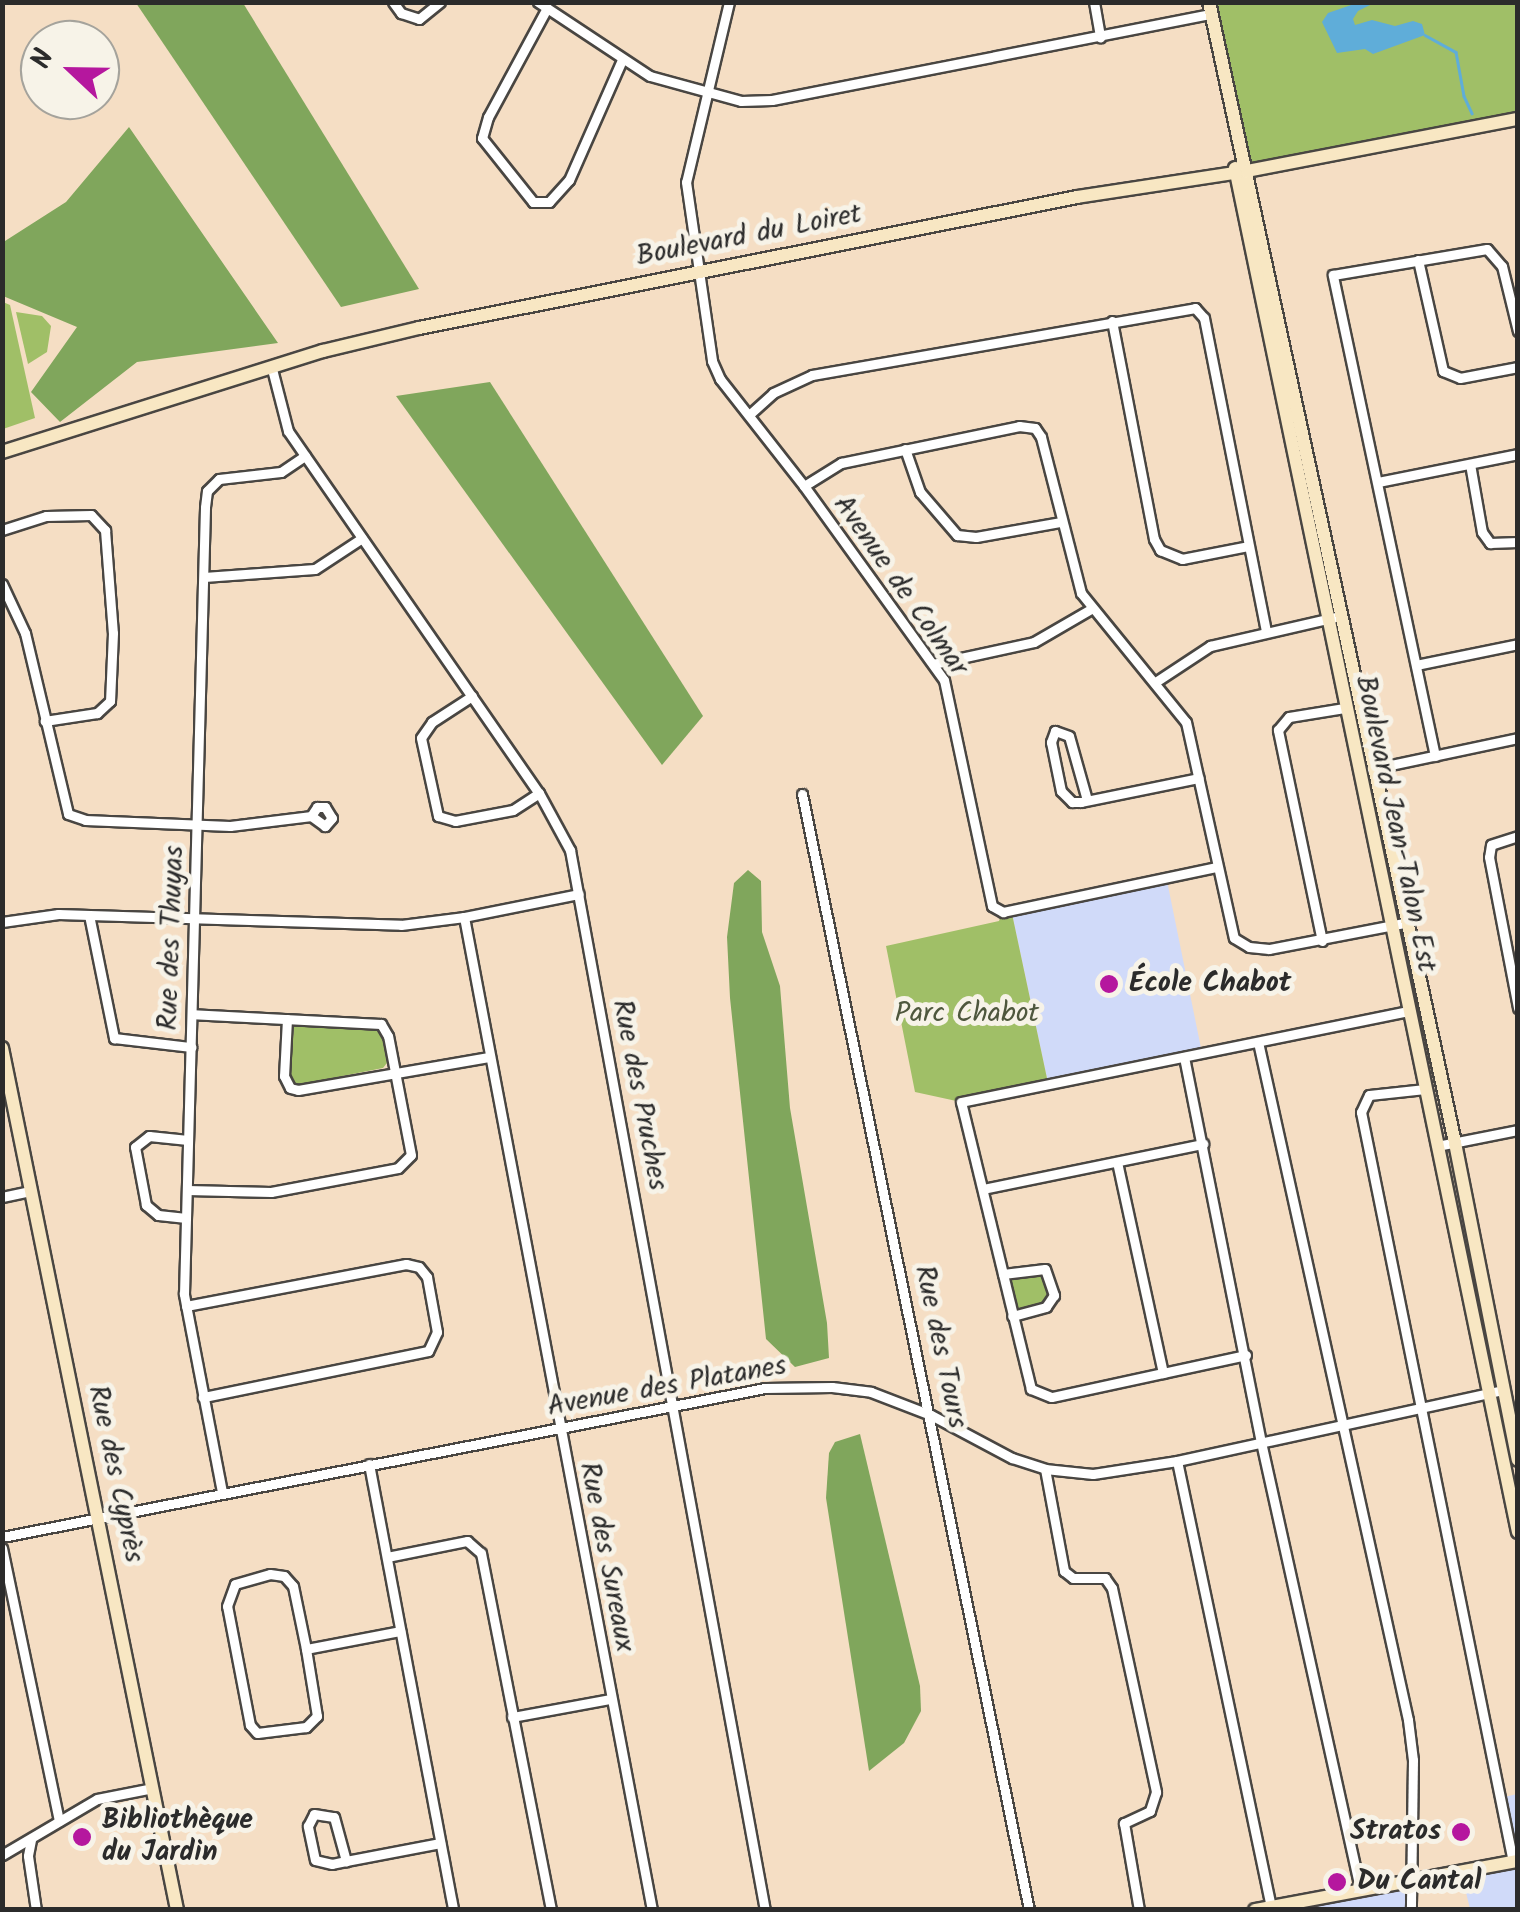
<!DOCTYPE html>
<meta charset="utf-8">
<style>
body{margin:0}
#map{position:relative;width:1520px;height:1912px;overflow:hidden;background:#f5dec4;font-family:Kalam,sans-serif}
div>[style]{position:absolute}
[style*='--x']{left:calc(var(--x)*1px);top:calc(var(--y)*1px);width:calc(var(--w)*1px);rotate:calc(var(--a)*1deg)}
.built>*{inset:0;background:#d0daf9}
.green>*{inset:0;background:#a0bf67}
.forest>*{inset:0;background:#80a65c}
.water>*{inset:0;background:#5fadd9}
.stream>*{height:2.5px;margin:-1.25px;padding:0 1.25px;transform-origin:1.25px;border-radius:1.25px;background:#5fadd9}
.roads{filter:drop-shadow(2px 0 #494642) drop-shadow(-2px 0 #494642) drop-shadow(0 2px #494642) drop-shadow(0 -2px #494642)}
.street>*{height:9px;margin:-4.5px;padding:0 4.5px;transform-origin:4.5px;border-radius:4.5px;background:#fff}
.secondary>*{height:12px;margin:-6px;padding:0 6px;transform-origin:6px;border-radius:6px;background:#f8e7c3}
.dots>*{width:28px;height:28px;translate:-50% -50%;box-sizing:border-box;border:5px solid #f7f3e8;border-radius:50%}
span{translate:-50% -50%;white-space:nowrap;text-align:center;line-height:1.15;-webkit-text-stroke:10px #f7f3e8;paint-order:stroke}
.street-label{font-size:28px;color:#2b2b2b}
.poi-label{font-size:28px;color:#2b2b2b;font-weight:700}
.left{translate:0 -50%;text-align:left}
.right{translate:-100% -50%;text-align:right}
.park-label{font-size:28px;color:#4e573d}
.frame{position:absolute;inset:0;border:5px solid #2b2b2b;pointer-events:none}
.north{position:absolute;left:20px;top:20px;width:100px;height:100px;box-sizing:border-box;background:#f7f3e8;border:2px solid #a5a39c;border-radius:50%;rotate:292deg;font-size:28px;font-weight:700;line-height:40px;text-align:center;color:#2b2b2b}
.north::after{content:'';display:block;margin:auto;width:35px;height:45px;background:#b5179e;clip-path:polygon(50% 0,100% 100%,50% 72%,0 100%)}
</style>
<div id="map">
<div class="built">
<div style="clip-path:polygon(1166px 876px,1202px 1053px,1048px 1083px,1011px 909px)"></div>
<div style="clip-path:polygon(1517px 1794px,1517px 1909px,1470px 1909px,1461px 1872px,1513px 1862px,1500px 1798px)"></div>
<div style="clip-path:polygon(1411px 1881px,1411px 1909px,1255px 1910px)"></div>
</div>
<div class="green">
<div style="clip-path:polygon(1208px 3px,1517px 3px,1517px 119px,1247px 171px)"></div>
<div style="clip-path:polygon(3px 302px,10px 305px,35px 418px,3px 429px)"></div>
<div style="clip-path:polygon(16px 312px,42px 316px,51px 326px,47px 352px,28px 364px)"></div>
<div style="clip-path:polygon(1011px 909px,1048px 1083px,961px 1102px,915px 1092px,886px 946px,999px 921px,1002px 911px)"></div>
<div style="clip-path:polygon(294px 1026px,375px 1027px,381px 1031px,387px 1063px,383px 1068px,297px 1085px,290px 1078px)"></div>
<div style="clip-path:polygon(1040px 1267px,1053px 1300px,1012px 1316px,1003px 1274px)"></div>
</div>
<div class="forest">
<div style="clip-path:polygon(136px 3px,243px 3px,419px 289px,341px 307px)"></div>
<div style="clip-path:polygon(129px 127px,278px 343px,137px 362px,60px 422px,31px 392px,77px 327px,3px 296px,3px 251px,5px 241px,66px 202px)"></div>
<div style="clip-path:polygon(490px 382px,703px 716px,662px 765px,396px 396px)"></div>
<div style="clip-path:polygon(748px 870px,761px 881px,762px 932px,780px 986px,790px 1108px,827px 1323px,829px 1358px,795px 1367px,766px 1339px,730px 998px,727px 937px,734px 883px)"></div>
<div style="clip-path:polygon(860px 1434px,920px 1686px,921px 1711px,904px 1743px,869px 1771px,826px 1498px,829px 1453px,835px 1442px)"></div>
</div>
<div class="water">
<div style="clip-path:polygon(1357px 3px,1370px 5px,1358px 11px,1353px 19px,1355px 25px,1372px 20px,1395px 26px,1413px 21px,1422px 24px,1425px 35px,1373px 54px,1365px 49px,1337px 53px,1322px 22px,1328px 13px)"></div>
</div>
<div class="stream">
<div style="--x:1425;--y:35;--w:35;--a:29"></div>
<div style="--x:1456;--y:52;--w:45;--a:79.7"></div>
<div style="--x:1464;--y:96;--w:19;--a:65"></div>
</div>
<div class="roads">
<div class="street">
<div style="--x:393;--y:2;--w:14;--a:54"></div>
<div style="--x:401;--y:13;--w:19;--a:18"></div>
<div style="--x:419;--y:19;--w:27;--a:-39"></div>
<div style="--x:538;--y:2;--w:134;--a:33.5"></div>
<div style="--x:650;--y:76;--w:94;--a:15.4"></div>
<div style="--x:741;--y:101;--w:31;--a:-2"></div>
<div style="--x:772;--y:100;--w:447;--a:-11.1"></div>
<div style="--x:729;--y:2;--w:185;--a:103.4"></div>
<div style="--x:686;--y:182;--w:181;--a:81.7"></div>
<div style="--x:712;--y:361;--w:20;--a:66"></div>
<div style="--x:720;--y:379;--w:136;--a:51.9"></div>
<div style="--x:804;--y:486;--w:239;--a:54.2"></div>
<div style="--x:944;--y:680;--w:231;--a:78"></div>
<div style="--x:992;--y:906;--w:13;--a:29"></div>
<div style="--x:1003;--y:912;--w:219;--a:-11.9"></div>
<div style="--x:1094;--y:2;--w:36;--a:80"></div>
<div style="--x:547;--y:8;--w:124;--a:118.4"></div>
<div style="--x:488;--y:117;--w:22;--a:106"></div>
<div style="--x:482;--y:138;--w:82;--a:51.4"></div>
<div style="--x:533;--y:202;--w:16;--a:0"></div>
<div style="--x:549;--y:202;--w:30;--a:-48"></div>
<div style="--x:569;--y:180;--w:131;--a:-66.2"></div>
<div style="--x:1418;--y:260;--w:114;--a:77.3"></div>
<div style="--x:1443;--y:371;--w:18;--a:22"></div>
<div style="--x:1460;--y:378;--w:59;--a:-10.7"></div>
<div style="--x:1112;--y:321;--w:222;--a:79.1"></div>
<div style="--x:1154;--y:539;--w:13;--a:61"></div>
<div style="--x:1160;--y:550;--w:24;--a:22"></div>
<div style="--x:1182;--y:559;--w:67;--a:-11.1"></div>
<div style="--x:272;--y:369;--w:64;--a:75.5"></div>
<div style="--x:288;--y:431;--w:441;--a:55.3"></div>
<div style="--x:539;--y:793;--w:65;--a:61.5"></div>
<div style="--x:570;--y:850;--w:1078;--a:79.58"></div>
<div style="--x:750;--y:414;--w:31;--a:-42"></div>
<div style="--x:773;--y:393;--w:43;--a:-24.8"></div>
<div style="--x:812;--y:375;--w:389;--a:-9.9"></div>
<div style="--x:1195;--y:308;--w:13;--a:48"></div>
<div style="--x:1204;--y:318;--w:320;--a:78.8"></div>
<div style="--x:905;--y:449;--w:46;--a:70.8"></div>
<div style="--x:920;--y:492;--w:57;--a:49.3"></div>
<div style="--x:957;--y:535;--w:19;--a:6"></div>
<div style="--x:976;--y:537;--w:85;--a:-10.1"></div>
<div style="--x:1470;--y:464;--w:69;--a:80"></div>
<div style="--x:1482;--y:532;--w:14;--a:54"></div>
<div style="--x:1490;--y:543;--w:28;--a:-2"></div>
<div style="--x:1378;--y:482;--w:143;--a:-11.3"></div>
<div style="--x:804;--y:486;--w:44;--a:-31.9"></div>
<div style="--x:841;--y:463;--w:182;--a:-11.7"></div>
<div style="--x:1019;--y:426;--w:16;--a:7"></div>
<div style="--x:1035;--y:428;--w:11;--a:56"></div>
<div style="--x:1041;--y:437;--w:161;--a:75.6"></div>
<div style="--x:1081;--y:593;--w:166;--a:50.9"></div>
<div style="--x:1186;--y:722;--w:221;--a:77.5"></div>
<div style="--x:1234;--y:938;--w:17;--a:31"></div>
<div style="--x:1249;--y:947;--w:20;--a:6"></div>
<div style="--x:1269;--y:949;--w:137;--a:-10.9"></div>
<div style="--x:2;--y:530;--w:46;--a:-17.7"></div>
<div style="--x:46;--y:516;--w:45;--a:-1.3"></div>
<div style="--x:91;--y:515;--w:21;--a:47"></div>
<div style="--x:105;--y:530;--w:103;--a:85.6"></div>
<div style="--x:113;--y:633;--w:68;--a:92.5"></div>
<div style="--x:110;--y:701;--w:18;--a:137"></div>
<div style="--x:97;--y:713;--w:53;--a:171.3"></div>
<div style="--x:204;--y:577;--w:111;--a:-4.1"></div>
<div style="--x:315;--y:569;--w:56;--a:-33.4"></div>
<div style="--x:2;--y:584;--w:54;--a:64.9"></div>
<div style="--x:25;--y:633;--w:186;--a:76.6"></div>
<div style="--x:68;--y:814;--w:18;--a:19"></div>
<div style="--x:85;--y:820;--w:145;--a:2.4"></div>
<div style="--x:230;--y:826;--w:82;--a:-7"></div>
<div style="--x:311;--y:816;--w:11;--a:-56"></div>
<div style="--x:317;--y:807;--w:8;--a:0"></div>
<div style="--x:325;--y:807;--w:13;--a:58"></div>
<div style="--x:332;--y:818;--w:11;--a:131"></div>
<div style="--x:325;--y:826;--w:17;--a:-144"></div>
<div style="--x:933;--y:664;--w:103;--a:-12.3"></div>
<div style="--x:1034;--y:642;--w:66;--a:-30.1"></div>
<div style="--x:1416;--y:665;--w:104;--a:-11.6"></div>
<div style="--x:1157;--y:681;--w:64;--a:-33.4"></div>
<div style="--x:1210;--y:646;--w:133;--a:-13"></div>
<div style="--x:472;--y:696;--w:48;--a:147"></div>
<div style="--x:432;--y:722;--w:19;--a:125"></div>
<div style="--x:421;--y:738;--w:80;--a:77.7"></div>
<div style="--x:438;--y:816;--w:18;--a:16"></div>
<div style="--x:455;--y:821;--w:59;--a:-10.7"></div>
<div style="--x:513;--y:810;--w:31;--a:-33"></div>
<div style="--x:1435;--y:756;--w:492;--a:-102"></div>
<div style="--x:1333;--y:275;--w:156;--a:-9.6"></div>
<div style="--x:1487;--y:249;--w:23;--a:49"></div>
<div style="--x:1502;--y:266;--w:67;--a:76.2"></div>
<div style="--x:1372;--y:769;--w:149;--a:-12"></div>
<div style="--x:802;--y:794;--w:1139;--a:78.5"></div>
<div style="--x:1087;--y:800;--w:66;--a:-105.7"></div>
<div style="--x:1069;--y:736;--w:15;--a:-160"></div>
<div style="--x:1055;--y:731;--w:12;--a:110"></div>
<div style="--x:1051;--y:742;--w:50;--a:78.5"></div>
<div style="--x:1061;--y:791;--w:16;--a:45"></div>
<div style="--x:1072;--y:802;--w:9;--a:0"></div>
<div style="--x:1081;--y:802;--w:120;--a:-11.5"></div>
<div style="--x:1518;--y:836;--w:28;--a:162"></div>
<div style="--x:1491;--y:845;--w:12;--a:99"></div>
<div style="--x:1489;--y:857;--w:154;--a:79.1"></div>
<div style="--x:89;--y:915;--w:126;--a:78.5"></div>
<div style="--x:114;--y:1038;--w:78;--a:6.7"></div>
<div style="--x:464;--y:917;--w:1011;--a:79.28"></div>
<div style="--x:2;--y:922;--w:57;--a:-8.1"></div>
<div style="--x:58;--y:914;--w:343;--a:1.8"></div>
<div style="--x:401;--y:925;--w:64;--a:-7.2"></div>
<div style="--x:464;--y:917;--w:117;--a:-11.3"></div>
<div style="--x:1322;--y:941;--w:216;--a:-101.8"></div>
<div style="--x:1278;--y:730;--w:17;--a:-50"></div>
<div style="--x:1289;--y:717;--w:56;--a:-9.3"></div>
<div style="--x:287;--y:1019;--w:57;--a:93"></div>
<div style="--x:284;--y:1076;--w:13;--a:63"></div>
<div style="--x:290;--y:1088;--w:8;--a:14"></div>
<div style="--x:298;--y:1090;--w:195;--a:-9.8"></div>
<div style="--x:1258;--y:1042;--w:694;--a:77.52"></div>
<div style="--x:1408;--y:1720;--w:40;--a:82.9"></div>
<div style="--x:1413;--y:1760;--w:150;--a:90.8"></div>
<div style="--x:1184;--y:1057;--w:393;--a:78.7"></div>
<div style="--x:1261;--y:1442;--w:459;--a:77.5"></div>
<div style="--x:1425;--y:1089;--w:56;--a:173.9"></div>
<div style="--x:1369;--y:1095;--w:19;--a:115"></div>
<div style="--x:1361;--y:1112;--w:765;--a:78.54"></div>
<div style="--x:1437;--y:1146;--w:83;--a:-11.2"></div>
<div style="--x:1117;--y:1162;--w:216;--a:77.7"></div>
<div style="--x:983;--y:1189;--w:225;--a:-11.6"></div>
<div style="--x:187;--y:1190;--w:84;--a:1.4"></div>
<div style="--x:271;--y:1192;--w:129;--a:-10.7"></div>
<div style="--x:398;--y:1168;--w:18;--a:-45"></div>
<div style="--x:411;--y:1155;--w:121;--a:-100.9"></div>
<div style="--x:388;--y:1036;--w:14;--a:-120"></div>
<div style="--x:381;--y:1024;--w:188;--a:-177"></div>
<div style="--x:2;--y:1197;--w:30;--a:-12"></div>
<div style="--x:186;--y:1218;--w:28;--a:-174"></div>
<div style="--x:158;--y:1215;--w:16;--a:-140"></div>
<div style="--x:146;--y:1205;--w:59;--a:-100.7"></div>
<div style="--x:135;--y:1147;--w:18;--a:-38"></div>
<div style="--x:149;--y:1136;--w:39;--a:6"></div>
<div style="--x:1003;--y:1274;--w:42;--a:-6.8"></div>
<div style="--x:1045;--y:1269;--w:28;--a:71"></div>
<div style="--x:1054;--y:1295;--w:14;--a:124"></div>
<div style="--x:1046;--y:1307;--w:35;--a:165"></div>
<div style="--x:186;--y:1306;--w:224;--a:-10.8"></div>
<div style="--x:406;--y:1264;--w:13;--a:13"></div>
<div style="--x:419;--y:1267;--w:13;--a:51"></div>
<div style="--x:427;--y:1277;--w:56;--a:79.7"></div>
<div style="--x:437;--y:1332;--w:21;--a:115"></div>
<div style="--x:428;--y:1351;--w:230;--a:168.4"></div>
<div style="--x:1246;--y:1355;--w:199;--a:167.8"></div>
<div style="--x:1051;--y:1397;--w:22;--a:-158"></div>
<div style="--x:1031;--y:1389;--w:295;--a:-103.7"></div>
<div style="--x:961;--y:1102;--w:457;--a:-11.5"></div>
<div style="--x:1177;--y:1461;--w:456;--a:78.1"></div>
<div style="--x:369;--y:1464;--w:454;--a:79.3"></div>
<div style="--x:1045;--y:1469;--w:104;--a:79.4"></div>
<div style="--x:1064;--y:1571;--w:11;--a:38"></div>
<div style="--x:1073;--y:1578;--w:32;--a:0"></div>
<div style="--x:1105;--y:1578;--w:12;--a:55"></div>
<div style="--x:1112;--y:1588;--w:209;--a:77.8"></div>
<div style="--x:1156;--y:1792;--w:20;--a:108"></div>
<div style="--x:1150;--y:1811;--w:29;--a:155"></div>
<div style="--x:1124;--y:1823;--w:88;--a:80.2"></div>
<div style="--x:222;--y:1492;--w:202;--a:-100.9"></div>
<div style="--x:184;--y:1294;--w:787;--a:-88.47"></div>
<div style="--x:205;--y:507;--w:16;--a:-83"></div>
<div style="--x:207;--y:491;--w:17;--a:-45"></div>
<div style="--x:219;--y:479;--w:62;--a:-6.4"></div>
<div style="--x:281;--y:472;--w:29;--a:-34"></div>
<div style="--x:2;--y:1537;--w:777;--a:-11.05"></div>
<div style="--x:765;--y:1388;--w:67;--a:-0.9"></div>
<div style="--x:832;--y:1387;--w:39;--a:7"></div>
<div style="--x:871;--y:1392;--w:64;--a:21"></div>
<div style="--x:931;--y:1415;--w:92;--a:28"></div>
<div style="--x:1012;--y:1458;--w:35;--a:18"></div>
<div style="--x:1045;--y:1469;--w:48;--a:5.9"></div>
<div style="--x:1093;--y:1474;--w:85;--a:-8.8"></div>
<div style="--x:1177;--y:1461;--w:333;--a:-12.3"></div>
<div style="--x:2;--y:1548;--w:279;--a:78.2"></div>
<div style="--x:387;--y:1557;--w:82;--a:-11.3"></div>
<div style="--x:467;--y:1541;--w:18;--a:41"></div>
<div style="--x:481;--y:1553;--w:364;--a:78.9"></div>
<div style="--x:306;--y:1649;--w:68;--a:80.7"></div>
<div style="--x:317;--y:1716;--w:16;--a:135"></div>
<div style="--x:306;--y:1727;--w:49;--a:173"></div>
<div style="--x:257;--y:1733;--w:11;--a:-131"></div>
<div style="--x:250;--y:1725;--w:121;--a:-100.9"></div>
<div style="--x:227;--y:1606;--w:23;--a:-70"></div>
<div style="--x:235;--y:1584;--w:36;--a:-16"></div>
<div style="--x:270;--y:1574;--w:14;--a:8"></div>
<div style="--x:284;--y:1576;--w:13;--a:48"></div>
<div style="--x:293;--y:1586;--w:64;--a:78.3"></div>
<div style="--x:306;--y:1649;--w:96;--a:-10.8"></div>
<div style="--x:512;--y:1717;--w:100;--a:-10.4"></div>
<div style="--x:31;--y:1840;--w:16;--a:101"></div>
<div style="--x:28;--y:1856;--w:55;--a:81.6"></div>
<div style="--x:2;--y:1855;--w:110;--a:-30.5"></div>
<div style="--x:97;--y:1799;--w:57;--a:-11.1"></div>
<div style="--x:346;--y:1861;--w:14;--a:168"></div>
<div style="--x:332;--y:1864;--w:17;--a:-167"></div>
<div style="--x:315;--y:1860;--w:35;--a:-102"></div>
<div style="--x:308;--y:1826;--w:13;--a:-63"></div>
<div style="--x:314;--y:1814;--w:20;--a:9"></div>
<div style="--x:334;--y:1817;--w:46;--a:74.7"></div>
<div style="--x:346;--y:1861;--w:96;--a:-10.8"></div>
</div>
<div class="secondary">
<div style="--x:1209;--y:2;--w:1167;--a:77.83"></div>
<div style="--x:1455;--y:1143;--w:323;--a:78.8"></div>
<div style="--x:1235;--y:168;--w:1393;--a:78.28"></div>
<div style="--x:2;--y:452;--w:337;--a:-17.5"></div>
<div style="--x:323;--y:351;--w:99;--a:-13.5"></div>
<div style="--x:419;--y:328;--w:671;--a:-11.26"></div>
<div style="--x:1077;--y:197;--w:172;--a:-8.7"></div>
<div style="--x:1247;--y:171;--w:276;--a:-10.9"></div>
<div style="--x:2;--y:1048;--w:880;--a:78.52"></div>
<div style="--x:1255;--y:1910;--w:268;--a:-10.6"></div>
</div>
</div>
<div class="dots">
<div style="left:1109px;top:984px;background:#b5179e"></div>
<div style="left:1461px;top:1832px;background:#b5179e"></div>
<div style="left:82px;top:1837px;background:#b5179e"></div>
<div style="left:1337px;top:1882px;background:#b5179e"></div>
</div>
<div class="street-label">
<span style="left:749px;top:236px;rotate:-11deg">Boulevard du Loiret</span>
<span style="left:900px;top:586px;rotate:55deg">Avenue de Colmar</span>
<span style="left:1395px;top:824px;rotate:78deg">Boulevard Jean-Talon Est</span>
<span style="left:172px;top:938px;rotate:-88deg">Rue des Thuyas</span>
<span style="left:639px;top:1095px;rotate:79deg">Rue des Pruches</span>
<span style="left:940px;top:1347px;rotate:78deg">Rue des Tours</span>
<span style="left:667px;top:1387px;rotate:-10deg">Avenue des Platanes</span>
<span style="left:115px;top:1474px;rotate:78deg">Rue des Cyprès</span>
<span style="left:606px;top:1557px;rotate:79deg">Rue des Sureaux</span>
</div>
<div class="poi-label">
<span class="left" style="left:1129px;top:984px">École Chabot</span>
<span class="left" style="left:102px;top:1837px">Bibliothèque<br>du Jardin</span>
<span class="right" style="left:1441px;top:1832px">Stratos</span>
<span class="left" style="left:1357px;top:1882px">Du Cantal</span>
</div>
<div class="park-label">
<span style="left:967px;top:1014px">Parc Chabot</span>
</div>
<div class="frame"></div>
<div class="north">N</div>
</div>
